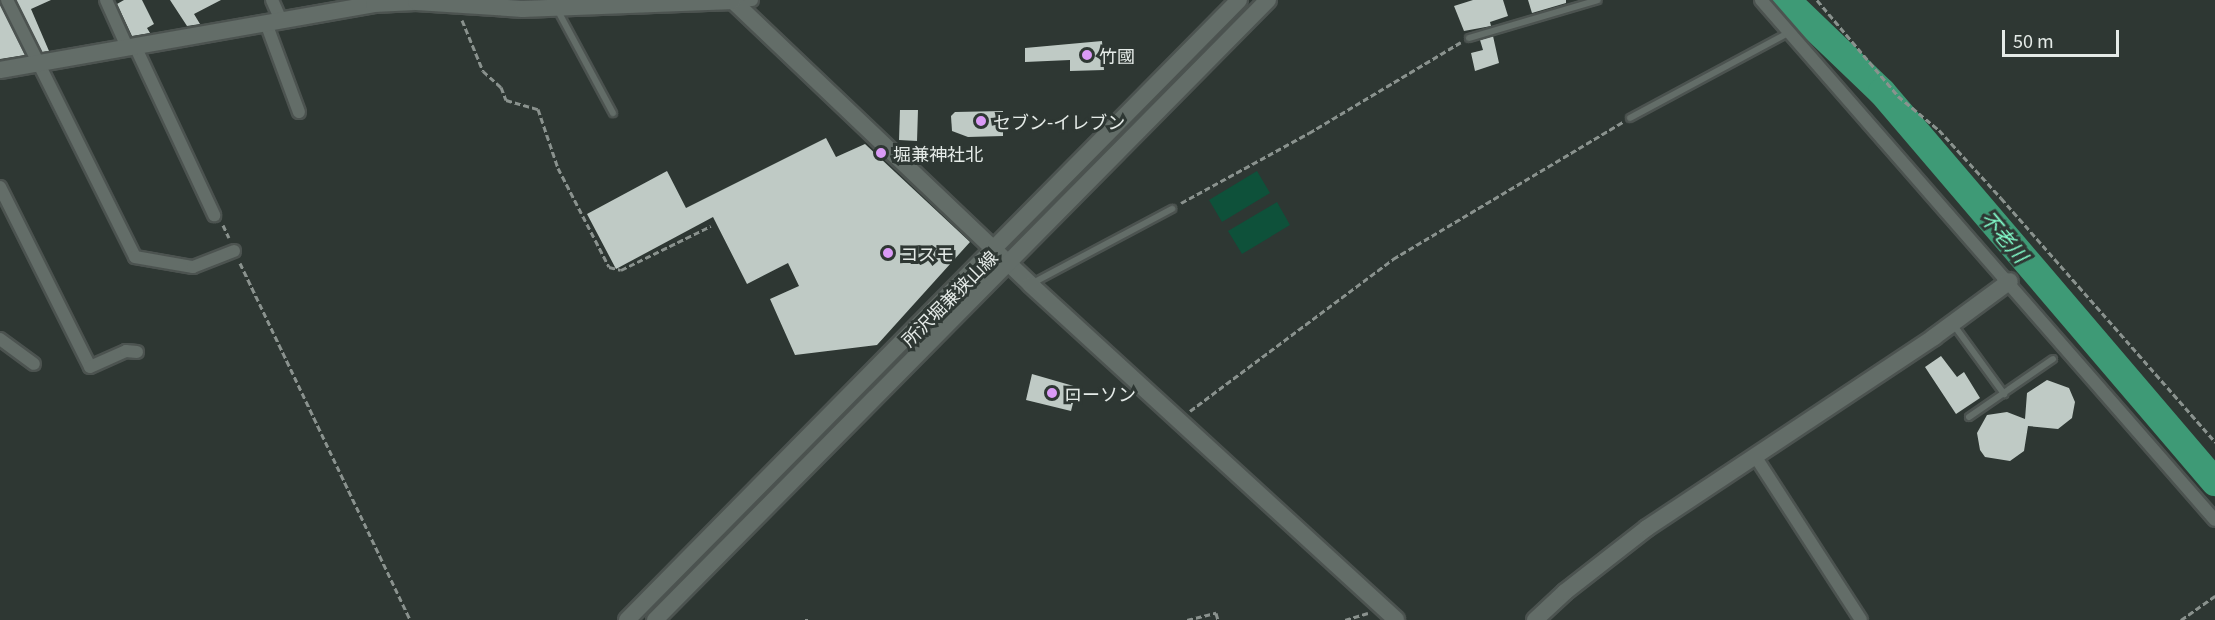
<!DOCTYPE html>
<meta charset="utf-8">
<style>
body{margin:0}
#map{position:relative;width:2215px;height:620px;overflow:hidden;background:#2e3733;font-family:Georgia,"Noto Sans JP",serif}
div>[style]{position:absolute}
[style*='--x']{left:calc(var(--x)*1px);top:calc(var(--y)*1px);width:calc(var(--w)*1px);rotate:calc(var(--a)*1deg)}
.green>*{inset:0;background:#0e513a}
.river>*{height:28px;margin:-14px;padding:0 14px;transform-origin:14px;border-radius:14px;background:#3e9a76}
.building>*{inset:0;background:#bfcac5}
.path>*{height:3px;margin-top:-1.5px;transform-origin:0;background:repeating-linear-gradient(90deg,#8a928e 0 6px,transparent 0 9px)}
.roads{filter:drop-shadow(2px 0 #4c5350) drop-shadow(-2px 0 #4c5350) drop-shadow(0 2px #4c5350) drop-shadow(0 -2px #4c5350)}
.lane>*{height:6px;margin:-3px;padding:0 3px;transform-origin:3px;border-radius:3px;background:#636d68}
.street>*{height:12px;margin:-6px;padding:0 6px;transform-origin:6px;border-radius:6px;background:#636d68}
.secondary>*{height:16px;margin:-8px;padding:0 8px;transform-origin:8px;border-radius:8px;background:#636d68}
.dots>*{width:16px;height:16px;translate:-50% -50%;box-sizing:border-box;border:3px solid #2e3733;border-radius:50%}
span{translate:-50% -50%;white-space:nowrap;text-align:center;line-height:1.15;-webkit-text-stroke:6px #2e3733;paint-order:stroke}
.poi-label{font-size:18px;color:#e5ebe8}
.left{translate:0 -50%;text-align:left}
.street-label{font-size:18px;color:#e5ebe8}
.water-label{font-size:20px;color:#83fecc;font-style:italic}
.scale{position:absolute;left:2002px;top:30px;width:117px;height:27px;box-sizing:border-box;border:3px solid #e5ebe8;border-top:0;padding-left:8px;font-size:18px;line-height:21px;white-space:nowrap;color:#e5ebe8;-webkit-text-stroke:4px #2e3733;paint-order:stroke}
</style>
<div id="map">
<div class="green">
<div style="clip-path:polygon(1257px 171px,1270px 193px,1222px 222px,1209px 200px)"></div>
<div style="clip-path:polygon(1277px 202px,1290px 225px,1242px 254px,1228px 231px)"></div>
</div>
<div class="river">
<div style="--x:1786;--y:0;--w:133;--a:43.8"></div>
<div style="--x:1882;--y:92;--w:513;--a:49.51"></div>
</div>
<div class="building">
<div style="clip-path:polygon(16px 0,51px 0,31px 9px,49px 51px,42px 52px)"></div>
<div style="clip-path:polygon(124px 0,142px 0,154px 24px,147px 28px,150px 33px,132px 36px,117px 4px)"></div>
<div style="clip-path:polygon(170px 0,221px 0,194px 14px,200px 24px,187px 26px)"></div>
<div style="clip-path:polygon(1473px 0,1503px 0,1508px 16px,1490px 22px,1491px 26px,1464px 31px,1454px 6px)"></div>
<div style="clip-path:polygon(1528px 0,1566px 0,1566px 3px,1532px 13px)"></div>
<div style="clip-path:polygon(0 4px,25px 55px,0 59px)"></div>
<div style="clip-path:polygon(1493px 36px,1499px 63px,1475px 71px,1471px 53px,1483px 50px,1480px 40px)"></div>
<div style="clip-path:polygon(1102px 41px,1104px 70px,1070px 71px,1070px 60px,1025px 62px,1025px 48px)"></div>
<div style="clip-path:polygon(900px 110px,918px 110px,917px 141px,899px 140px)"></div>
<div style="clip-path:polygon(1003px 111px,1003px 136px,968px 137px,952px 131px,951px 116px,955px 112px)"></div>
<div style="clip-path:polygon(826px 138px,836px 157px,865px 144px,970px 242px,877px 345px,795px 355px,770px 299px,799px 286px,788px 263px,747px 284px,713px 217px,616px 269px,587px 214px,667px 171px,686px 208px)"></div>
<div style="clip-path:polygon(1941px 356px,1957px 377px,1964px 372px,1980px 398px,1956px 414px,1925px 367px)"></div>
<div style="clip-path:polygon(1032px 374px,1077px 387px,1071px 411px,1026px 400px)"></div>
<div style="clip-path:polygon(2047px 380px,2069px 388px,2075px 402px,2072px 418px,2058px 429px,2028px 426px,2024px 451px,2010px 461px,1985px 457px,1980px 450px,1977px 433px,1987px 415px,2007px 412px,2025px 419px,2027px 393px)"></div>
</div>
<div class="path">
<div style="--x:1817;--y:0;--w:126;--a:49.8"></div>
<div style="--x:1898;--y:96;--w:53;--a:39.7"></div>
<div style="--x:1939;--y:130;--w:92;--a:47.6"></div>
<div style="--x:2001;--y:198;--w:325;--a:48.7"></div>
<div style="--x:462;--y:20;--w:55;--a:67.6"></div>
<div style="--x:483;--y:71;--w:24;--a:42"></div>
<div style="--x:501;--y:87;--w:14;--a:69"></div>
<div style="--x:506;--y:100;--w:33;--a:16"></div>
<div style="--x:538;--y:109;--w:62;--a:71.3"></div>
<div style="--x:558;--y:168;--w:111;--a:62.7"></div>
<div style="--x:609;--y:267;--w:12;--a:14"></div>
<div style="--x:621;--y:270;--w:100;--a:-26.1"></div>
<div style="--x:1181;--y:203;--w:146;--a:-28.7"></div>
<div style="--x:1309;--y:133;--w:177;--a:-30.9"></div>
<div style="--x:223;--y:225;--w:14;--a:65"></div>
<div style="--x:240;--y:263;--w:395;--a:64.5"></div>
<div style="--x:1190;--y:411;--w:254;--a:-36.8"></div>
<div style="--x:1393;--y:259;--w:268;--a:-30.8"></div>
<div style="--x:805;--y:620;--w:3;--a:0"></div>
<div style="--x:1187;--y:620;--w:30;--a:-14"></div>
<div style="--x:1216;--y:613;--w:7;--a:74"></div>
<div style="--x:1345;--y:620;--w:24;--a:-17"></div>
<div style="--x:2181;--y:620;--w:42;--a:-35.2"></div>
</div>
<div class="roads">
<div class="lane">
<div style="--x:558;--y:11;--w:116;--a:61.7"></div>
<div style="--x:1469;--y:38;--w:134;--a:-16.4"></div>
<div style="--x:1630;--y:118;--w:182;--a:-28.3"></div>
<div style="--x:1031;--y:284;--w:160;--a:-28"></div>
<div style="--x:1953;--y:324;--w:87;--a:53.9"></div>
<div style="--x:1969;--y:417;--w:102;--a:-34.6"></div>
</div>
<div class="street">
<div style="--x:7;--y:0;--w:287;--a:63.5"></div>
<div style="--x:135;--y:257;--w:59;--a:9.8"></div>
<div style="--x:193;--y:267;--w:44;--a:-21.3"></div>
<div style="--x:106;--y:0;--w:51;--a:65.9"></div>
<div style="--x:272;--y:0;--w:22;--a:66"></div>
<div style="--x:1761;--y:0;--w:690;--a:48.88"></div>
<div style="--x:733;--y:1;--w:19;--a:-3"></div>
<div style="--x:266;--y:23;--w:95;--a:69.7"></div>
<div style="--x:135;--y:46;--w:187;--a:64.9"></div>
<div style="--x:0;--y:187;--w:201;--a:63.4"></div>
<div style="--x:90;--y:367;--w:39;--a:-24"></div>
<div style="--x:126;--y:351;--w:11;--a:5"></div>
<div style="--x:0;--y:339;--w:42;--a:36.3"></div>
<div style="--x:1755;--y:456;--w:195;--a:57.1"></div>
</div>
<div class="secondary">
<div style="--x:732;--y:0;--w:413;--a:43.6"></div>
<div style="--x:1031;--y:285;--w:495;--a:42.5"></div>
<div style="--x:0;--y:70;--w:380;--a:-10"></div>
<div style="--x:374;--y:4;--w:42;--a:-2.7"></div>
<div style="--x:416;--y:2;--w:107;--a:3.7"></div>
<div style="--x:523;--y:9;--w:210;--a:-2.2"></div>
<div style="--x:627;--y:620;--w:871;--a:-45.37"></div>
<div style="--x:655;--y:620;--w:872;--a:-45.33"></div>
<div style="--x:1535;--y:620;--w:41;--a:-43"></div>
<div style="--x:1565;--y:592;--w:104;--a:-38"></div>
<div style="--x:1647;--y:528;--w:345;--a:-33.6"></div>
<div style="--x:1934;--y:337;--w:94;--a:-36.4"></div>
</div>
</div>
<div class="dots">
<div style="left:1087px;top:55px;background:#da9af6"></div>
<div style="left:981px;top:121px;background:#da9af6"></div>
<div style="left:881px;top:153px;background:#da9af6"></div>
<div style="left:888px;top:253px;background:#da9af6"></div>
<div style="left:1052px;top:393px;background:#da9af6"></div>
</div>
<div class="poi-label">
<span class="left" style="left:1099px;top:55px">竹國</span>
<span class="left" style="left:993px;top:121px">セブン-イレブン</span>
<span class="left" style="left:893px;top:153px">堀兼神社北</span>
<span class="left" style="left:900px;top:253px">コスモ</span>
<span class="left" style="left:1064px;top:393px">ローソン</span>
</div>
<div class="street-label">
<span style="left:949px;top:298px;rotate:-45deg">所沢堀兼狭山線</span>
</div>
<div class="water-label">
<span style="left:2005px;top:236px;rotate:50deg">不老川</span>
</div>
<div class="scale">50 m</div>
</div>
